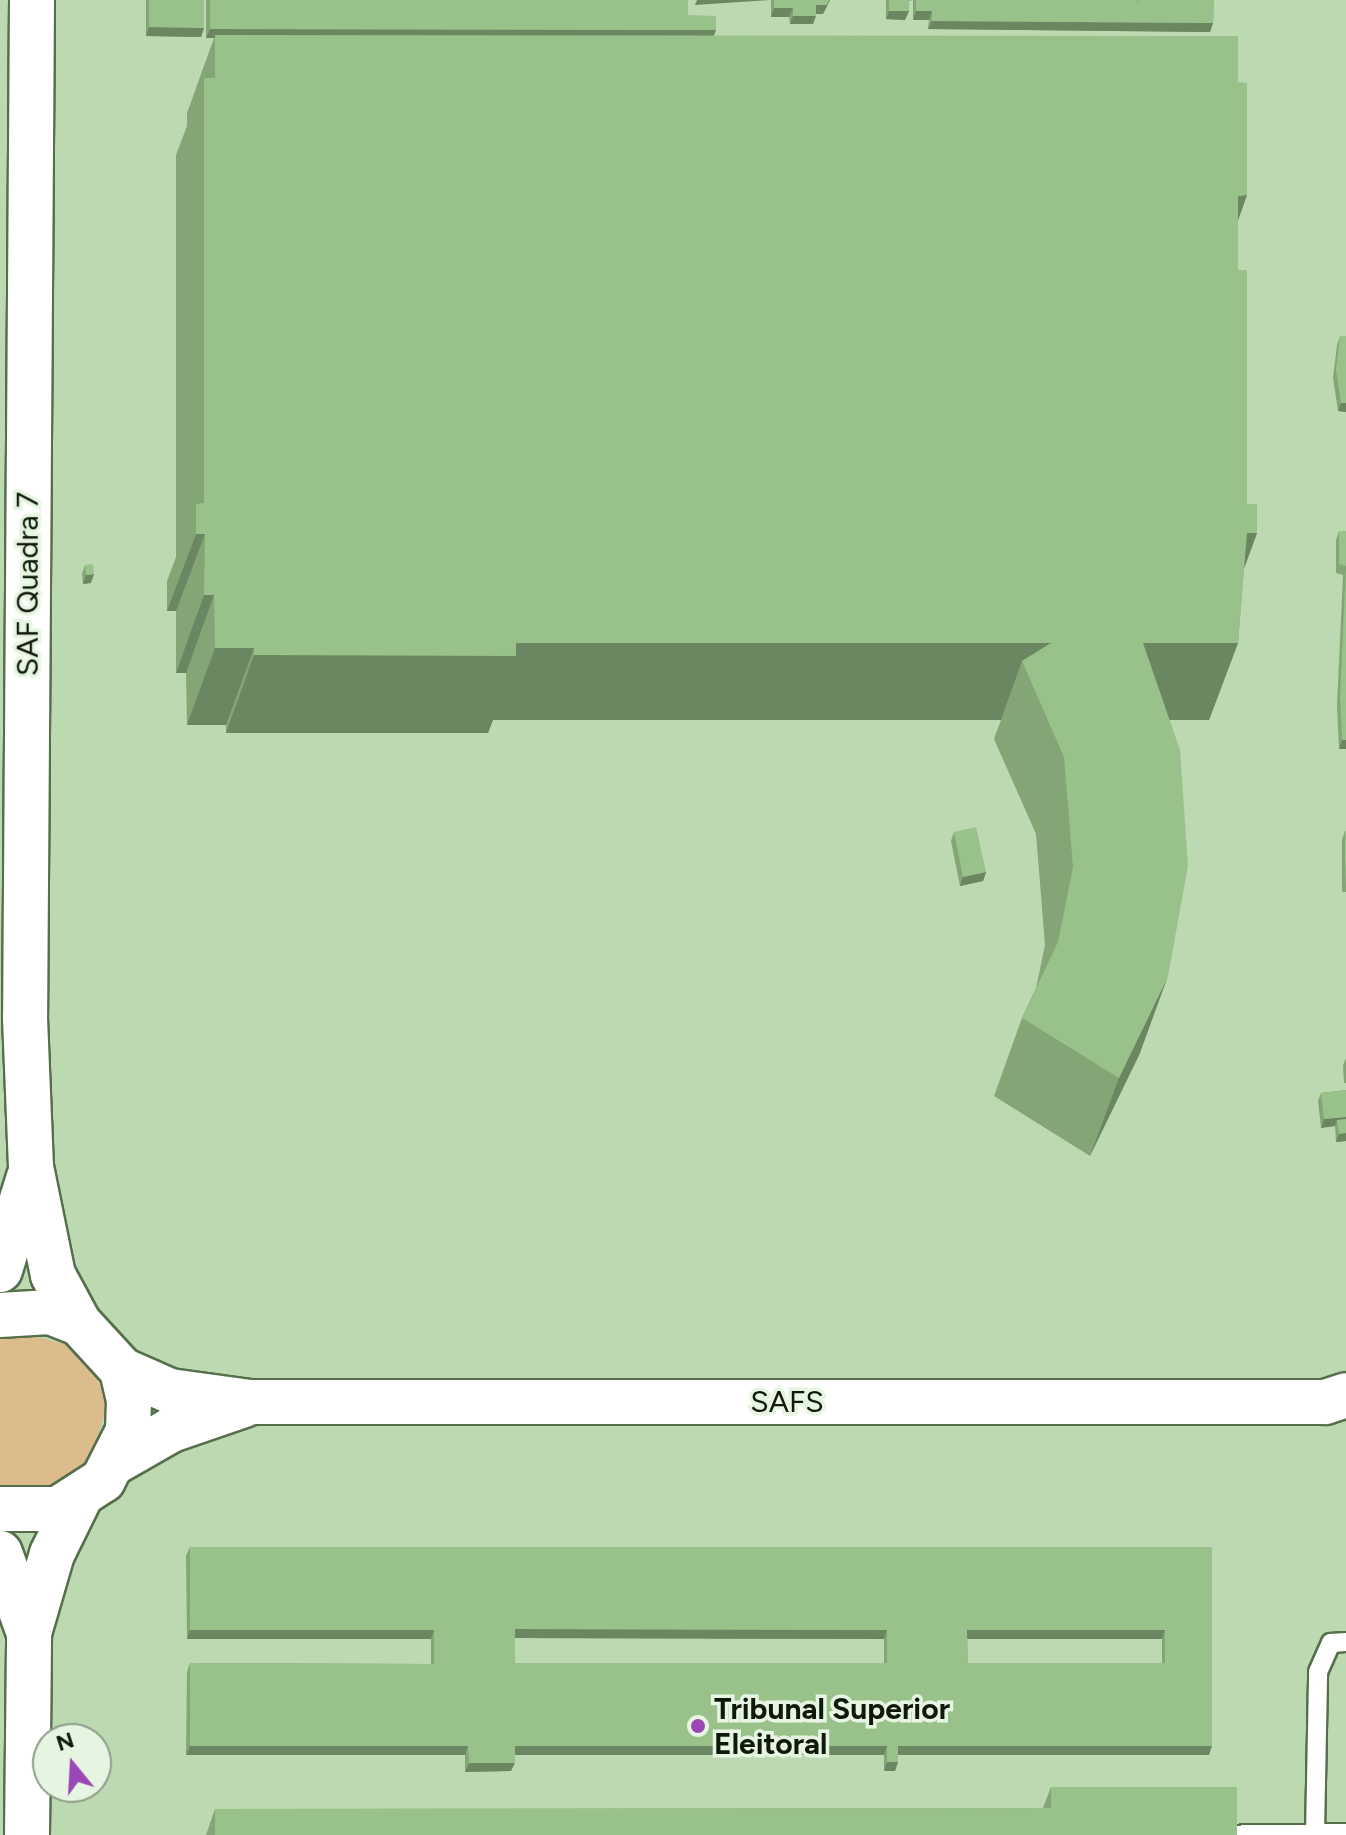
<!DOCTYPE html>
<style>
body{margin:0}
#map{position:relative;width:1346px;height:1835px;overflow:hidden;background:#bcd9b1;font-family:Figtree,sans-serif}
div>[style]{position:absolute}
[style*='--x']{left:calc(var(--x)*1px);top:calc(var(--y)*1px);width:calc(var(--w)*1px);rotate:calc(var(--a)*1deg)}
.green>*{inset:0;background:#dcbc8c}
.roads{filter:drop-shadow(2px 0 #556f4b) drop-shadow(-2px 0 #556f4b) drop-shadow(0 2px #556f4b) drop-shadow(0 -2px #556f4b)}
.service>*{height:18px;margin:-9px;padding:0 9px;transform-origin:9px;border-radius:9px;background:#fff}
.tertiary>*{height:44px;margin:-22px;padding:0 22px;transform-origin:22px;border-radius:22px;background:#fff}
.wall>*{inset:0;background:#84a677}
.shaded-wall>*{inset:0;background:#6b8761}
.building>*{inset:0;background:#99c18a}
.dots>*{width:22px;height:22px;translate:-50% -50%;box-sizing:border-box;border:4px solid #e6f5e1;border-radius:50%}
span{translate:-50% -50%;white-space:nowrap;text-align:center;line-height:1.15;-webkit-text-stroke:7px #e6f5e1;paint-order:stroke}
.street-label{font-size:30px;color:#0e190a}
.poi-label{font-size:30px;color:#0e190a;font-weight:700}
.left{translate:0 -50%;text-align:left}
.north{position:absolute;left:32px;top:1723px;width:80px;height:80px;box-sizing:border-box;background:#e6f5e1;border:2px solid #909d8b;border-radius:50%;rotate:342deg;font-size:22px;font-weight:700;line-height:32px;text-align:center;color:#0e190a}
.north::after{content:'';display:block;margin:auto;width:28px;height:36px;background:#9b47b6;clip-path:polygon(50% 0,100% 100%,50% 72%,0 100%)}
</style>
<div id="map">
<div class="green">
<div style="clip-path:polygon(18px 1332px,69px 1345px,101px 1385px,106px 1410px,90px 1460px,46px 1490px,0 1489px,0 1337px)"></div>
</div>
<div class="roads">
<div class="service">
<div style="--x:1206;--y:1835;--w:140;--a:-0.8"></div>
<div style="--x:1315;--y:1835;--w:163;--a:-88.9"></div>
<div style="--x:1318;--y:1672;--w:32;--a:-66"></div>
<div style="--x:1331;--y:1643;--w:15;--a:-4"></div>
</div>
<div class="tertiary">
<div style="--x:32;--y:0;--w:1018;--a:90.39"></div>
<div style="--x:25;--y:1018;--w:149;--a:87.7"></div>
<div style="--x:31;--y:1167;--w:110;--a:78.5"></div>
<div style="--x:53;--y:1275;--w:55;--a:61.6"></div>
<div style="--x:0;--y:1270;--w:97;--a:-72.7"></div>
<div style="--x:0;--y:1315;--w:50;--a:-3.4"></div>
<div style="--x:50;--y:1312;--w:31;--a:21"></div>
<div style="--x:79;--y:1323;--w:64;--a:47.5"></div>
<div style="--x:122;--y:1370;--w:32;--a:77"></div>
<div style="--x:129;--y:1401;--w:30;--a:92"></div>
<div style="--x:128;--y:1431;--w:55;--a:117"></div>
<div style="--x:103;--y:1480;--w:54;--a:147.2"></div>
<div style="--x:58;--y:1509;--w:58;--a:180"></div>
<div style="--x:122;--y:1370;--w:52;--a:23.6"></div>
<div style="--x:170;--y:1391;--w:81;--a:7.8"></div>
<div style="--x:250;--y:1402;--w:1075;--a:0"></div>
<div style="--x:1325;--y:1402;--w:22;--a:-18"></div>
<div style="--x:117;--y:1461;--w:62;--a:-29.9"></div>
<div style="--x:171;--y:1430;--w:77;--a:-18.9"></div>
<div style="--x:0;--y:1553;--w:85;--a:70.1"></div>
<div style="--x:27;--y:1835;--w:202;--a:-89.4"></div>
<div style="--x:29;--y:1633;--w:82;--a:-73.8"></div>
<div style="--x:52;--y:1554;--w:61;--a:-63.9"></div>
</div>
</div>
<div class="wall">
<div style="clip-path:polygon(146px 0,204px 0,204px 28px,201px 37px,146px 36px)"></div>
<div style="clip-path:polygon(206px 0,688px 0,688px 15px,714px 36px,1238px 82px,1247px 195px,1238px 221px,1238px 270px,1247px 504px,1257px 533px,1244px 568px,1238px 643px,1209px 720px,1170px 720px,1140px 1053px,1090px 1156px,994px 1096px,1022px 1018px,1036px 988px,1045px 945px,1036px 834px,994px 739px,1001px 720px,493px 720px,488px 733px,226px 733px,226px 725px,187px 725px,186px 673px,176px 673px,176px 611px,167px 611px,167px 581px,176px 557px,176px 155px,187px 126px,187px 113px,214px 38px,206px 38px)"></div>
<div style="clip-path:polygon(771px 0,830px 0,823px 14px,816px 14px,813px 24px,790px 24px,789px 17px,771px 17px)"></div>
<div style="clip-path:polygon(846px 0,1214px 0,1213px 23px,1210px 32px,928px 29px,929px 20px,913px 20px,913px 0,909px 1px,909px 11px,905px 20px,886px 19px,886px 0)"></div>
<div style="clip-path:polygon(1340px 336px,1346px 336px,1346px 412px,1338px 411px,1333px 378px,1337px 345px)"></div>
<div style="clip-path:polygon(1339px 531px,1346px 531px,1346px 749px,1339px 749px,1337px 706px,1343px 575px,1336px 573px,1336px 540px)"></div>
<div style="clip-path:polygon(85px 565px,91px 583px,83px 584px,82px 574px)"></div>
<div style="clip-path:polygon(1345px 831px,1346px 892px,1342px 892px,1342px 840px)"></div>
<div style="clip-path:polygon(954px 832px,986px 872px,983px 881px,960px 886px,951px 841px)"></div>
<div style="clip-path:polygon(1346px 1058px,1346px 1083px,1344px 1083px,1343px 1065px)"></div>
<div style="clip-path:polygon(1346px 1090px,1346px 1141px,1336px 1142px,1335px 1126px,1321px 1128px,1318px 1101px,1321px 1093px)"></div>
<div style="clip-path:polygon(evenodd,190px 1547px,1212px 1547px,1209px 1755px,898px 1755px,898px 1762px,895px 1771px,884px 1771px,884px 1755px,515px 1755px,511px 1771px,465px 1772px,465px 1755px,186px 1755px,187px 1672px,190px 1663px,431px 1664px,431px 1639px,187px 1639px,186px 1556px,190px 1547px,515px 1638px,884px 1639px,884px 1663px,515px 1663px,515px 1638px,190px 1547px,967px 1639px,1162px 1639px,1162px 1663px,968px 1663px,967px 1639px)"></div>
<div style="clip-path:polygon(1051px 1787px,1237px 1835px,206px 1835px,215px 1809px,1043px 1808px)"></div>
</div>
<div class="shaded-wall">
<div style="clip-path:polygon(697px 0,770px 0,695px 5px)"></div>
<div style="clip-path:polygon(830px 0,823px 14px,813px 14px,816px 5px)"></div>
<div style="clip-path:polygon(774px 8px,793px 8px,789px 17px,771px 17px)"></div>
<div style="clip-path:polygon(889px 11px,909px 11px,905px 20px,886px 19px)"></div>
<div style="clip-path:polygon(916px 11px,932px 11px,929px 20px,913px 20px)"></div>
<div style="clip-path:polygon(793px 16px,816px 16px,813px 24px,790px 24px)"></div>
<div style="clip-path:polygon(932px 21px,1213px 23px,1210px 32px,928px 29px)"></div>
<div style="clip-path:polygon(149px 27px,204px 28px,201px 37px,146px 36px)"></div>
<div style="clip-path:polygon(210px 29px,716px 30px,713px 38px,206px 38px)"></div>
<div style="clip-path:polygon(1247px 195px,1219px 273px,1238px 196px)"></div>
<div style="clip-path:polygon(1341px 403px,1346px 403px,1346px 412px,1338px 411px)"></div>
<div style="clip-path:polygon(1247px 533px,1257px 533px,1229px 610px)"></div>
<div style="clip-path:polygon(196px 534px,205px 534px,176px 611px,167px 611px)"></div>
<div style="clip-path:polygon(94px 574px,91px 583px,83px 584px,86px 575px)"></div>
<div style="clip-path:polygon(204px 595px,214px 595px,186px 673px,176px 673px)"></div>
<div style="clip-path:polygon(516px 643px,1051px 643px,1022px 661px,1001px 720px,493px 720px,488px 733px,226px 733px,254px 655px)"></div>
<div style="clip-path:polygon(1143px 643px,1238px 643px,1209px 720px,1115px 720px)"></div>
<div style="clip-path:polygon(215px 648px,254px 648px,226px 725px,187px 725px)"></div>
<div style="clip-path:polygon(1342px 740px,1346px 740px,1346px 749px,1339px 749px)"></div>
<div style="clip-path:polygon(986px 872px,983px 881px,960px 886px,963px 877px)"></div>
<div style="clip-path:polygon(1168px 976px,1140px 1053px,1090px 1156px,1119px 1078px)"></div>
<div style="clip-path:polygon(1346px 1117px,1346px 1125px,1337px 1120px,1335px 1126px,1321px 1128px,1324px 1119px)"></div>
<div style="clip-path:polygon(1346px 1133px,1346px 1141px,1336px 1142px,1339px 1134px)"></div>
<div style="clip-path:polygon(515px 1629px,887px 1630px,884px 1639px,511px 1638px)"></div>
<div style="clip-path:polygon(190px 1630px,434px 1630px,431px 1639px,187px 1639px)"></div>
<div style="clip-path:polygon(967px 1630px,1165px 1630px,1162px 1639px,964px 1639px)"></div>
<div style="clip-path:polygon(190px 1746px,468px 1746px,465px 1755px,186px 1755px)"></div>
<div style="clip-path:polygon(515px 1746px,887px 1746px,884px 1755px,512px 1755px)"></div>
<div style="clip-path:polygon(898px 1746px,1212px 1746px,1209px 1755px,895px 1755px)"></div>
<div style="clip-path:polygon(887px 1762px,898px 1762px,895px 1771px,884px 1771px)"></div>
<div style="clip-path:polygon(469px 1763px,515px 1763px,511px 1771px,465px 1772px)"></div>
</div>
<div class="building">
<div style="clip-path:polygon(149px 0,204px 0,204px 28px,149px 27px)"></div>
<div style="clip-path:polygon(210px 0,688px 0,688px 15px,716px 16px,716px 30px,210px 29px)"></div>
<div style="clip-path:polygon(774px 0,829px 0,827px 5px,816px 5px,816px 16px,793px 16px,793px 8px,774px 8px)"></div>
<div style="clip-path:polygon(889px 0,909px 0,909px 11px,889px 11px)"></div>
<div style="clip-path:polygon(916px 0,1137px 0,1138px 4px,1138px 0,1214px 0,1213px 23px,932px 21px,932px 11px,916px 11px)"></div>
<div style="clip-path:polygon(215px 35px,1238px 36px,1238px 82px,1247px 83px,1247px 195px,1238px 196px,1238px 270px,1247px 270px,1247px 504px,1257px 504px,1257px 533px,1247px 533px,1238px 643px,1143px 643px,1180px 750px,1188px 866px,1168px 976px,1119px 1078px,1022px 1018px,1058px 942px,1073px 867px,1064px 757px,1022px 661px,1051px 643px,516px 643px,516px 656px,254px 655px,254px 648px,215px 648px,214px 595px,204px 595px,205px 534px,196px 534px,196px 504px,204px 503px,204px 78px,215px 78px)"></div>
<div style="clip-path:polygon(1340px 336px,1346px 336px,1346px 403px,1341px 403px,1336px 370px)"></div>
<div style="clip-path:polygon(1339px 531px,1346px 531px,1346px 740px,1342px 740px,1340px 697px,1346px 566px,1339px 564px)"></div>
<div style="clip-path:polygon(93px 564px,94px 574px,86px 575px,85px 565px)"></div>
<div style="clip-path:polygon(976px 827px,986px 872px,963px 877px,954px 832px)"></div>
<div style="clip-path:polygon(1345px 831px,1346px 831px,1345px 884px)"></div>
<div style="clip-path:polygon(1346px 1090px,1346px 1117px,1324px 1119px,1321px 1093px)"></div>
<div style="clip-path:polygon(1346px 1119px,1346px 1133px,1339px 1134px,1337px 1120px)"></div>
<div style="clip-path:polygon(evenodd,190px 1547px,1212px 1547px,1212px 1746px,898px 1746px,898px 1762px,887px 1762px,887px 1746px,515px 1746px,515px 1763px,469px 1763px,468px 1746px,190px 1746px,190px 1663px,434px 1664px,434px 1630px,190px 1630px,190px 1547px,515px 1629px,887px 1630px,887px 1663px,515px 1663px,515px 1629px,190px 1547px,967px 1630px,1165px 1630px,1165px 1663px,968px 1663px,967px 1630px)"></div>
<div style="clip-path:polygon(1051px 1787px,1237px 1787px,1237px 1835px,215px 1835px,215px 1809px,1051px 1808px)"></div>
</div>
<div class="dots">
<div style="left:698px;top:1726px;background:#9b47b6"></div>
</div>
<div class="street-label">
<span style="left:28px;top:584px;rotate:-90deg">SAF Quadra 7</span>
<span style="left:787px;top:1402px">SAFS</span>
</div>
<div class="poi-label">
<span class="left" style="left:714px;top:1726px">Tribunal Superior<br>Eleitoral</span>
</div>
<div class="north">N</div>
</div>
